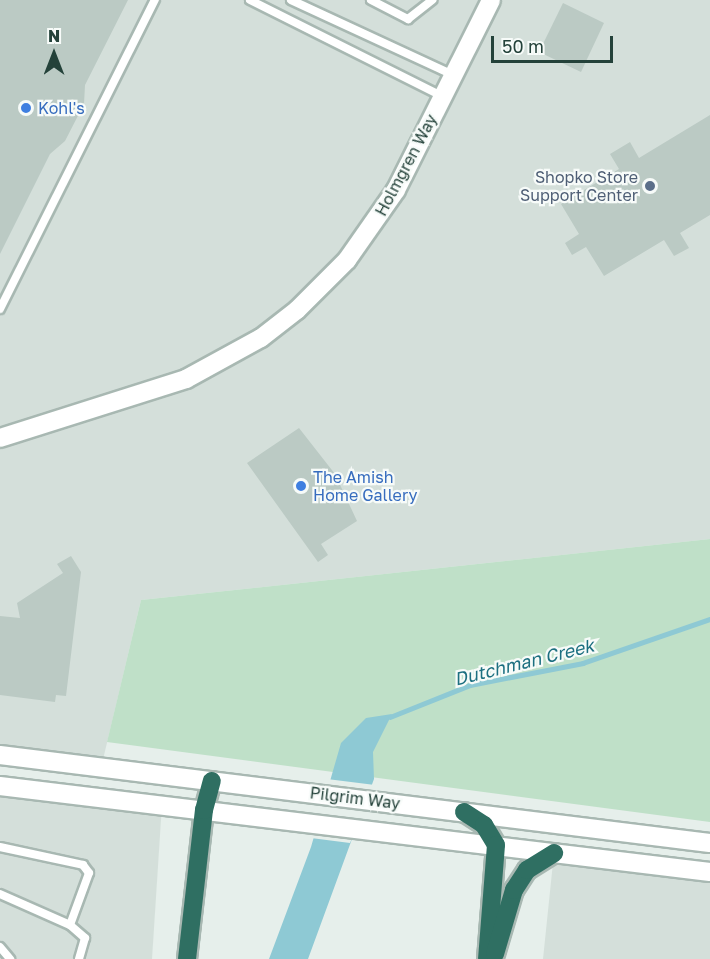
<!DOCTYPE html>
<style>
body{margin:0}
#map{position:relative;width:710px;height:959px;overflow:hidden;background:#e6efeb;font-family:"Golos Text",sans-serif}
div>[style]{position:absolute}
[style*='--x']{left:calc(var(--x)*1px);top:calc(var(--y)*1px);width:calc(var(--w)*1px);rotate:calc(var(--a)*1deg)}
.built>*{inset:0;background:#d4dfda}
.green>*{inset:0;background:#bfe0c8}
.water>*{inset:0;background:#8ec9d4}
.pier>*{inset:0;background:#e6efeb}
.stream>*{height:4.5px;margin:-2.25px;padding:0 2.25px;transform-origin:2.25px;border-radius:2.25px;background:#8ec9d4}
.building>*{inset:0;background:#bbcac4}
.roads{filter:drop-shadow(2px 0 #a8b8b2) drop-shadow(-2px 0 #a8b8b2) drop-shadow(0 2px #a8b8b2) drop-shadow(0 -2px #a8b8b2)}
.lane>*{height:8px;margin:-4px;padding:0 4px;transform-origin:4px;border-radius:4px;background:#fff}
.secondary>*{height:18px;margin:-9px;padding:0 9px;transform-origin:9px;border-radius:9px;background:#fff}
.highway>*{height:18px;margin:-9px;padding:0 9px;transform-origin:9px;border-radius:9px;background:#2f6f62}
.dots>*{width:16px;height:16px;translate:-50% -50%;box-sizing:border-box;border:3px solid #f7fbf9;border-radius:50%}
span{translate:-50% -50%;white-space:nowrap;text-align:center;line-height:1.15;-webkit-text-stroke:4.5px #f7fbf9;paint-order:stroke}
.shop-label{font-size:16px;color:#366cbe}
.left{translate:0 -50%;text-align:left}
.street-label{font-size:16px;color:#24423a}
.service-label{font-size:16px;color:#4e5e75}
.right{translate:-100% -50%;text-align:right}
.water-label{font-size:18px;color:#1c6f80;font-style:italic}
.north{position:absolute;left:24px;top:24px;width:60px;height:60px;-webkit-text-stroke:4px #f7fbf9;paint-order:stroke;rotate:0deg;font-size:16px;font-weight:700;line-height:24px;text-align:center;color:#24423a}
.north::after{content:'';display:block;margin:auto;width:21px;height:27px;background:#24423a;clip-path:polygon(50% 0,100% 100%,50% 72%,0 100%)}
.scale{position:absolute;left:491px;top:36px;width:122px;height:27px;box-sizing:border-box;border:3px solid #24423a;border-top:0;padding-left:8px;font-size:18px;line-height:21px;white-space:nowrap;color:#24423a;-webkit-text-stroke:4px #f7fbf9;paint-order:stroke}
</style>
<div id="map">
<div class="built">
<div style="clip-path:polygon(0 0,710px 0,710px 539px,141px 600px,101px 768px,0 755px)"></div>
<div style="clip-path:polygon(0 786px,162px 804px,152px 959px,0 959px)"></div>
<div style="clip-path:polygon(554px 853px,710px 872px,710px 959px,543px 959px)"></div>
</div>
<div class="green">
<div style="clip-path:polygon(710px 539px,710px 822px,107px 742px,141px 600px)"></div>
</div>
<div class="water">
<div style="clip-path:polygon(392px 714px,373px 752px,374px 779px,308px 959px,269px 959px,311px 847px,341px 743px,366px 718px)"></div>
</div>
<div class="pier">
<div style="clip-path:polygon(327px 779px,375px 785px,350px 843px,311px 838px)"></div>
</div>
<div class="stream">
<div style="--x:390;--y:717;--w:86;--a:-21.8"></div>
<div style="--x:470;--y:685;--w:115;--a:-11"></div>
<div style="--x:583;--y:663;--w:134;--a:-19.1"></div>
</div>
<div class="building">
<div style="clip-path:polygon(0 0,128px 0,85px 85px,84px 104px,65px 141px,50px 154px,0 254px)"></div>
<div style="clip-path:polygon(563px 3px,604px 23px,581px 72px,539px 52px)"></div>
<div style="clip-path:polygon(710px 115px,710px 215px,680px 233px,689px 248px,674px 256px,664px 240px,604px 276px,586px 247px,572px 255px,565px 243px,579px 234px,561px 204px,619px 169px,610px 154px,630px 142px,639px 158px)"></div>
<div style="clip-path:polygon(299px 428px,335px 474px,357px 521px,321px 544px,328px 555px,318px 562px,247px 463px)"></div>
<div style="clip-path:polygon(71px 556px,81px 572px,66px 696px,56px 695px,55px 702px,0 695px,0 616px,20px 618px,17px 603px,63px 573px,57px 564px)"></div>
</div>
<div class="roads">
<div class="lane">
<div style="--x:250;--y:0;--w:215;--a:26.6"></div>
<div style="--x:291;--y:0;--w:179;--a:24.8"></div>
<div style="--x:371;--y:0;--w:42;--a:27.2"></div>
<div style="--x:408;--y:19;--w:31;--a:-38"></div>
<div style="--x:0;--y:309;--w:346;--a:-63.4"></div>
<div style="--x:0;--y:847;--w:85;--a:12.2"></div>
<div style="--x:83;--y:865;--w:10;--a:53"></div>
<div style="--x:89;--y:873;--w:55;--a:110.1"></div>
<div style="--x:70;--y:925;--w:77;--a:-156.1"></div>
<div style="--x:70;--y:925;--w:20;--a:41"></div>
<div style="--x:85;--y:938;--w:22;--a:106"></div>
<div style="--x:0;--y:947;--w:16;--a:50"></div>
</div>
<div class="secondary">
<div style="--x:0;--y:438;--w:195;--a:-17.6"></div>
<div style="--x:186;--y:379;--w:85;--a:-28.7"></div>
<div style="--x:261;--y:338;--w:46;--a:-37.9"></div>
<div style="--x:297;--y:310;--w:71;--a:-45"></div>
<div style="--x:347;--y:260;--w:85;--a:-55"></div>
<div style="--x:396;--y:190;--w:212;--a:-63.4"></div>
<div style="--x:0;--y:755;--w:715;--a:7.07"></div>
<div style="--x:0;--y:786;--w:715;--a:6.91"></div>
</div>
<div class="highway">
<div style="--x:464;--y:812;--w:24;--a:33"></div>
<div style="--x:484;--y:825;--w:23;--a:59"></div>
<div style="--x:496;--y:845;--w:114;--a:94.5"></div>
<div style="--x:495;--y:954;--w:67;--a:-73.5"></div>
<div style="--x:514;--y:890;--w:24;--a:-57"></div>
<div style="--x:527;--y:870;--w:32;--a:-32"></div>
<div style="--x:187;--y:959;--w:150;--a:-83.5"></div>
<div style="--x:204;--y:810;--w:30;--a:-75"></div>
</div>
</div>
<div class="dots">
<div style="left:26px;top:108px;background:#3f7fe0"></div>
<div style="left:650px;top:186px;background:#5c6f8a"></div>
<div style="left:301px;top:486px;background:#3f7fe0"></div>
</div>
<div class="shop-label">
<span class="left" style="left:38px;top:108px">Kohl's</span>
<span class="left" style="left:313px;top:486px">The Amish<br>Home Gallery</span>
</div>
<div class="street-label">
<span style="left:406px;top:165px;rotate:-62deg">Holmgren Way</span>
<span style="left:355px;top:798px;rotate:7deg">Pilgrim Way</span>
</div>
<div class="service-label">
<span class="right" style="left:638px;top:186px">Shopko Store<br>Support Center</span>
</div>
<div class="water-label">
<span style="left:524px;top:662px;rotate:-14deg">Dutchman Creek</span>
</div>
<div class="north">N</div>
<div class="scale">50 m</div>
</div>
